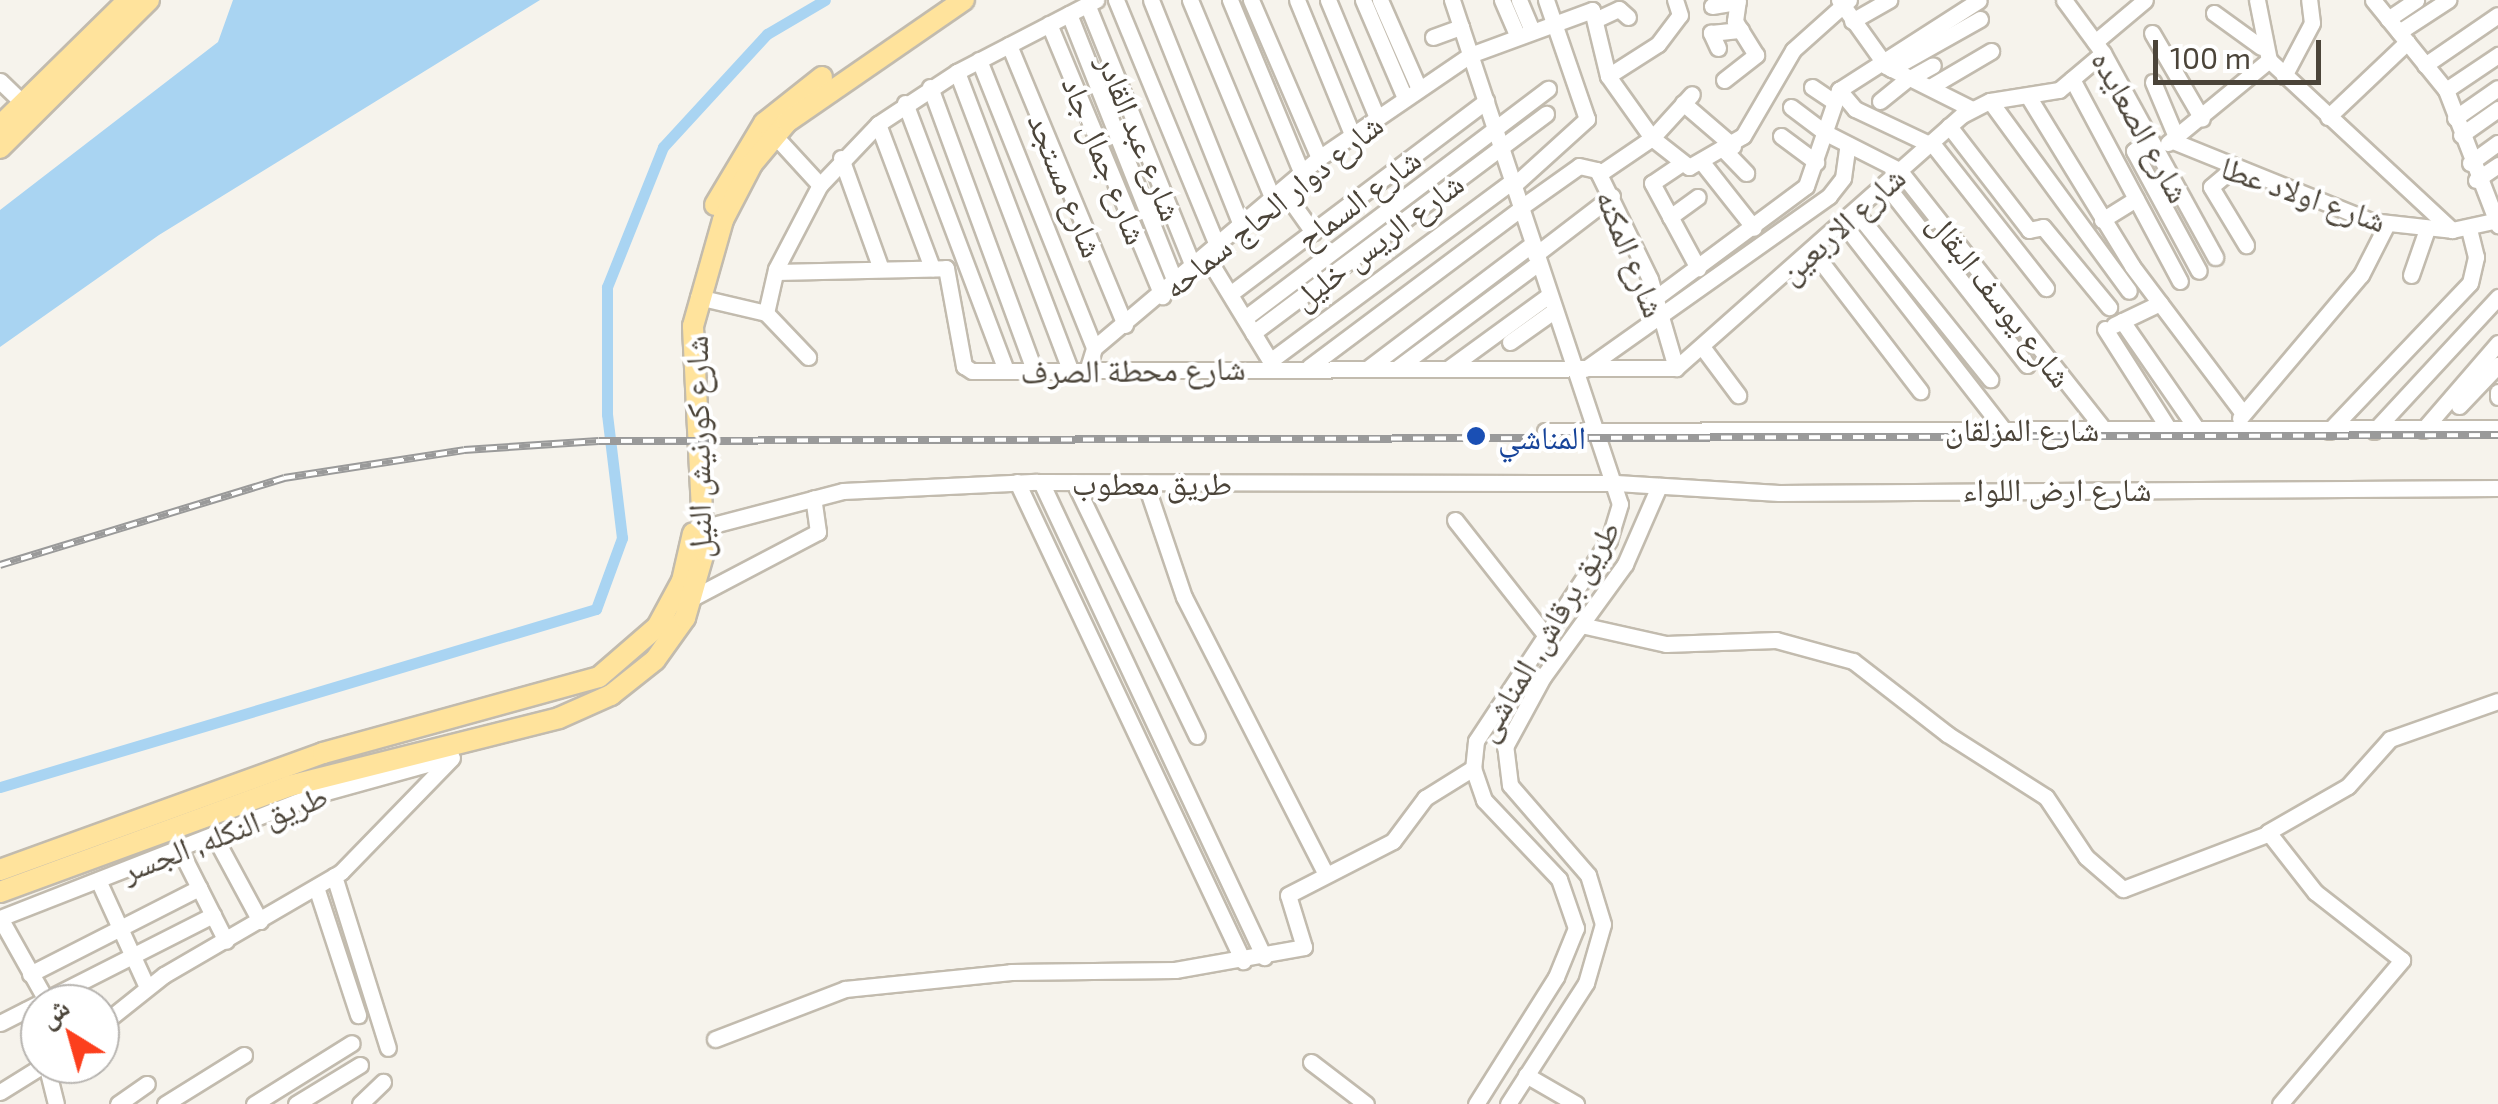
<!DOCTYPE html>
<meta charset="utf-8">
<style>
body{margin:0}
#map{position:relative;width:2498px;height:1104px;overflow:hidden;background:#f6f3ec;font-family:"Exo 2","Noto Naskh Arabic",sans-serif}
div>[style]{position:absolute}
[style*='--x']{left:calc(var(--x)*1px);top:calc(var(--y)*1px);width:calc(var(--w)*1px);rotate:calc(var(--a)*1deg)}
.water>*{inset:0;background:#a9d4f2}
.canal>*{height:11px;margin:-5.5px;padding:0 5.5px;transform-origin:5.5px;border-radius:5.5px;background:#a9d4f2}
.roads{filter:drop-shadow(2px 0 #c2bbae) drop-shadow(-2px 0 #c2bbae) drop-shadow(0 2px #c2bbae) drop-shadow(0 -2px #c2bbae)}
.minor>*{height:15px;margin:-7.5px;padding:0 7.5px;transform-origin:7.5px;border-radius:7.5px;background:#fff}
.major>*{height:20px;margin:-10px;padding:0 10px;transform-origin:10px;border-radius:10px;background:#ffe39c}
.rail>*{height:8px;margin-top:-4px;transform-origin:0;background:repeating-linear-gradient(90deg,#fff 0 11px,#9a9a9a 0 22px);box-sizing:border-box;border-block:2px solid #9a9a9a}
.dots>*{width:28px;height:28px;translate:-50% -50%;box-sizing:border-box;border:5px solid #fff;border-radius:50%}
span{translate:-50% -50%;white-space:nowrap;text-align:center;line-height:1.15;-webkit-text-stroke:8px #fff;paint-order:stroke}
.street-label{font-size:32px;color:#4b4439}
.transit-label{font-size:32px;color:#164399}
.left{translate:0 -50%;text-align:left}
.north{position:absolute;left:20px;top:984px;width:100px;height:100px;box-sizing:border-box;background:#fff;border:2px solid #b7b4b0;border-radius:50%;rotate:323deg;font-size:28px;font-weight:700;line-height:40px;text-align:center;color:#4b4439}
.north::after{content:'';display:block;margin:auto;width:35px;height:45px;background:#fc3f1d;clip-path:polygon(50% 0,100% 100%,50% 72%,0 100%)}
.scale{position:absolute;left:2153px;top:40px;width:168px;height:45px;box-sizing:border-box;border:5px solid #4b4439;border-top:0;padding-left:12px;font-size:30px;line-height:35px;white-space:nowrap;color:#4b4439;-webkit-text-stroke:8px #fff;paint-order:stroke}
</style>
<div id="map">
<div class="water">
<div style="clip-path:polygon(233px 0,540px 0,159px 235px,0 347px,0 210px,218px 42px)"></div>
</div>
<div class="canal">
<div style="--x:0;--y:787;--w:622;--a:-16.63"></div>
<div style="--x:596;--y:609;--w:76;--a:-69.9"></div>
<div style="--x:622;--y:538;--w:125;--a:-96.9"></div>
<div style="--x:607;--y:414;--w:127;--a:-90"></div>
<div style="--x:607;--y:287;--w:151;--a:-68.2"></div>
<div style="--x:663;--y:147;--w:154;--a:-47.4"></div>
<div style="--x:767;--y:34;--w:67;--a:-30.4"></div>
</div>
<div class="roads">
<div class="minor">
<div style="--x:1116;--y:0;--w:268;--a:67.6"></div>
<div style="--x:1151;--y:0;--w:245;--a:68.2"></div>
<div style="--x:1190;--y:0;--w:216;--a:67.4"></div>
<div style="--x:1230;--y:0;--w:188;--a:67.5"></div>
<div style="--x:1251;--y:0;--w:172;--a:66.7"></div>
<div style="--x:1297;--y:0;--w:145;--a:67.7"></div>
<div style="--x:1328;--y:0;--w:128;--a:67.4"></div>
<div style="--x:1363;--y:0;--w:107;--a:66.8"></div>
<div style="--x:1380;--y:0;--w:97;--a:66.3"></div>
<div style="--x:1452;--y:0;--w:531;--a:71.57"></div>
<div style="--x:1620;--y:504;--w:38;--a:107"></div>
<div style="--x:1609;--y:540;--w:241;--a:123.5"></div>
<div style="--x:1476;--y:741;--w:27;--a:96"></div>
<div style="--x:1473;--y:768;--w:34;--a:71"></div>
<div style="--x:1484;--y:800;--w:109;--a:46.5"></div>
<div style="--x:1559;--y:879;--w:52;--a:70.9"></div>
<div style="--x:1576;--y:928;--w:53;--a:112.2"></div>
<div style="--x:1556;--y:977;--w:150;--a:122.2"></div>
<div style="--x:1502;--y:0;--w:40;--a:66.6"></div>
<div style="--x:1519;--y:0;--w:34;--a:67"></div>
<div style="--x:1839;--y:0;--w:81;--a:54.5"></div>
<div style="--x:1886;--y:66;--w:96;--a:26.6"></div>
<div style="--x:2064;--y:0;--w:66;--a:53.7"></div>
<div style="--x:2103;--y:53;--w:233;--a:61.2"></div>
<div style="--x:2257;--y:0;--w:61;--a:78.7"></div>
<div style="--x:2269;--y:60;--w:250;--a:42.9"></div>
<div style="--x:2373;--y:0;--w:116;--a:51"></div>
<div style="--x:2446;--y:90;--w:145;--a:68.9"></div>
<div style="--x:1087;--y:4;--w:286;--a:68"></div>
<div style="--x:1712;--y:6;--w:26;--a:-9"></div>
<div style="--x:2214;--y:13;--w:58;--a:35.9"></div>
<div style="--x:1069;--y:14;--w:290;--a:68.4"></div>
<div style="--x:2388;--y:19;--w:34;--a:-34"></div>
<div style="--x:1595;--y:20;--w:26;--a:-25"></div>
<div style="--x:1619;--y:9;--w:12;--a:42"></div>
<div style="--x:1852;--y:21;--w:43;--a:-29.6"></div>
<div style="--x:1049;--y:24;--w:295;--a:67.4"></div>
<div style="--x:2399;--y:32;--w:59;--a:-33.1"></div>
<div style="--x:2152;--y:33;--w:99;--a:59.8"></div>
<div style="--x:1433;--y:37;--w:30;--a:-20"></div>
<div style="--x:2095;--y:42;--w:65;--a:-40"></div>
<div style="--x:1009;--y:45;--w:303;--a:67.5"></div>
<div style="--x:1718;--y:48;--w:17;--a:-115"></div>
<div style="--x:1711;--y:33;--w:30;--a:-6"></div>
<div style="--x:979;--y:60;--w:310;--a:68.2"></div>
<div style="--x:2425;--y:65;--w:88;--a:-34.4"></div>
<div style="--x:1891;--y:69;--w:102;--a:-29.3"></div>
<div style="--x:957;--y:72;--w:318;--a:69.2"></div>
<div style="--x:1608;--y:76;--w:59;--a:-32.6"></div>
<div style="--x:1658;--y:44;--w:36;--a:-53"></div>
<div style="--x:1680;--y:15;--w:16;--a:-108"></div>
<div style="--x:2284;--y:76;--w:60;--a:-62.2"></div>
<div style="--x:2312;--y:23;--w:23;--a:-97"></div>
<div style="--x:1910;--y:78;--w:26;--a:-29"></div>
<div style="--x:2072;--y:79;--w:229;--a:61.9"></div>
<div style="--x:1724;--y:80;--w:41;--a:-38"></div>
<div style="--x:1756;--y:55;--w:40;--a:-122"></div>
<div style="--x:1735;--y:21;--w:21;--a:-82"></div>
<div style="--x:0;--y:81;--w:32;--a:44"></div>
<div style="--x:2153;--y:82;--w:62;--a:67.2"></div>
<div style="--x:930;--y:87;--w:302;--a:69.8"></div>
<div style="--x:1812;--y:87;--w:23;--a:34"></div>
<div style="--x:1930;--y:87;--w:71;--a:-30.5"></div>
<div style="--x:1839;--y:90;--w:25;--a:50"></div>
<div style="--x:1855;--y:109;--w:82;--a:25.3"></div>
<div style="--x:2446;--y:90;--w:63;--a:-33.9"></div>
<div style="--x:2028;--y:96;--w:199;--a:58.5"></div>
<div style="--x:2132;--y:266;--w:183;--a:53"></div>
<div style="--x:1880;--y:101;--w:36;--a:-39"></div>
<div style="--x:1990;--y:101;--w:235;--a:53.8"></div>
<div style="--x:905;--y:103;--w:285;--a:69.3"></div>
<div style="--x:1683;--y:103;--w:66;--a:40.7"></div>
<div style="--x:1791;--y:107;--w:39;--a:37"></div>
<div style="--x:2328;--y:117;--w:109;--a:-43.5"></div>
<div style="--x:2455;--y:118;--w:52;--a:-34.9"></div>
<div style="--x:878;--y:124;--w:154;--a:69.4"></div>
<div style="--x:1949;--y:126;--w:131;--a:52.4"></div>
<div style="--x:2029;--y:230;--w:14;--a:-12"></div>
<div style="--x:2043;--y:227;--w:104;--a:50.5"></div>
<div style="--x:1822;--y:131;--w:86;--a:26.9"></div>
<div style="--x:1899;--y:170;--w:329;--a:51.7"></div>
<div style="--x:774;--y:135;--w:68;--a:47.4"></div>
<div style="--x:2461;--y:135;--w:45;--a:-35.1"></div>
<div style="--x:1781;--y:136;--w:44;--a:36.6"></div>
<div style="--x:2150;--y:139;--w:20;--a:143"></div>
<div style="--x:2134;--y:151;--w:136;--a:61.6"></div>
<div style="--x:2173;--y:141;--w:214;--a:22"></div>
<div style="--x:2371;--y:221;--w:81;--a:6.3"></div>
<div style="--x:2452;--y:230;--w:47;--a:-12.3"></div>
<div style="--x:1931;--y:142;--w:186;--a:51.8"></div>
<div style="--x:2168;--y:143;--w:131;--a:-39.4"></div>
<div style="--x:1724;--y:150;--w:32;--a:46"></div>
<div style="--x:841;--y:158;--w:118;--a:70.2"></div>
<div style="--x:1701;--y:161;--w:85;--a:51.7"></div>
<div style="--x:1682;--y:163;--w:36;--a:146"></div>
<div style="--x:1652;--y:183;--w:97;--a:61.6"></div>
<div style="--x:2470;--y:163;--w:34;--a:-36"></div>
<div style="--x:2231;--y:170;--w:26;--a:140"></div>
<div style="--x:2211;--y:187;--w:68;--a:58.9"></div>
<div style="--x:1599;--y:174;--w:64;--a:-34.2"></div>
<div style="--x:1652;--y:138;--w:59;--a:-47.7"></div>
<div style="--x:2476;--y:180;--w:27;--a:-34"></div>
<div style="--x:1885;--y:184;--w:230;--a:51.9"></div>
<div style="--x:1513;--y:186;--w:100;--a:-42.2"></div>
<div style="--x:1587;--y:119;--w:126;--a:-109"></div>
<div style="--x:1283;--y:190;--w:52;--a:54.5"></div>
<div style="--x:1520;--y:208;--w:72;--a:-35.4"></div>
<div style="--x:1579;--y:166;--w:18;--a:13"></div>
<div style="--x:1597;--y:170;--w:121;--a:64.1"></div>
<div style="--x:1650;--y:279;--w:93;--a:73.7"></div>
<div style="--x:1855;--y:211;--w:216;--a:51.2"></div>
<div style="--x:1670;--y:217;--w:34;--a:-36"></div>
<div style="--x:2102;--y:220;--w:40;--a:-32"></div>
<div style="--x:1842;--y:222;--w:262;--a:52.1"></div>
<div style="--x:1812;--y:250;--w:178;--a:52.5"></div>
<div style="--x:1535;--y:255;--w:97;--a:-37.5"></div>
<div style="--x:1207;--y:257;--w:129;--a:58.7"></div>
<div style="--x:776;--y:272;--w:170;--a:-1.3"></div>
<div style="--x:946;--y:268;--w:100;--a:79.6"></div>
<div style="--x:964;--y:366;--w:9;--a:32"></div>
<div style="--x:972;--y:371;--w:704;--a:-0.24"></div>
<div style="--x:1676;--y:368;--w:382;--a:-41.5"></div>
<div style="--x:1962;--y:115;--w:31;--a:-27"></div>
<div style="--x:1990;--y:101;--w:70;--a:-9.1"></div>
<div style="--x:2059;--y:90;--w:57;--a:-40.1"></div>
<div style="--x:2411;--y:275;--w:49;--a:-70.8"></div>
<div style="--x:1230;--y:294;--w:321;--a:-37"></div>
<div style="--x:698;--y:297;--w:70;--a:13.2"></div>
<div style="--x:766;--y:313;--w:61;--a:46.3"></div>
<div style="--x:1654;--y:299;--w:189;--a:-36.6"></div>
<div style="--x:1806;--y:186;--w:102;--a:-71"></div>
<div style="--x:1839;--y:90;--w:166;--a:-32.7"></div>
<div style="--x:766;--y:313;--w:45;--a:-77.2"></div>
<div style="--x:776;--y:269;--w:95;--a:-62.4"></div>
<div style="--x:820;--y:185;--w:84;--a:-46.4"></div>
<div style="--x:878;--y:124;--w:95;--a:-33.4"></div>
<div style="--x:957;--y:72;--w:157;--a:-27.4"></div>
<div style="--x:1245;--y:318;--w:380;--a:-37.1"></div>
<div style="--x:2122;--y:321;--w:130;--a:55.3"></div>
<div style="--x:2114;--y:325;--w:51;--a:-25.6"></div>
<div style="--x:2105;--y:329;--w:117;--a:57.5"></div>
<div style="--x:1253;--y:333;--w:366;--a:-36.8"></div>
<div style="--x:1510;--y:342;--w:55;--a:-35.4"></div>
<div style="--x:1703;--y:348;--w:59;--a:53.3"></div>
<div style="--x:1270;--y:361;--w:300;--a:-36.6"></div>
<div style="--x:1309;--y:367;--w:264;--a:-36.8"></div>
<div style="--x:1088;--y:368;--w:21;--a:-73"></div>
<div style="--x:1094;--y:348;--w:294;--a:-40.2"></div>
<div style="--x:1319;--y:158;--w:183;--a:-34.3"></div>
<div style="--x:1470;--y:55;--w:130;--a:-20.2"></div>
<div style="--x:1592;--y:10;--w:68;--a:76.4"></div>
<div style="--x:1608;--y:76;--w:76;--a:54.6"></div>
<div style="--x:1652;--y:138;--w:47;--a:38.1"></div>
<div style="--x:1689;--y:167;--w:62;--a:-29.9"></div>
<div style="--x:1743;--y:136;--w:99;--a:-59.8"></div>
<div style="--x:1793;--y:50;--w:75;--a:-41.8"></div>
<div style="--x:1449;--y:368;--w:124;--a:-36.1"></div>
<div style="--x:1367;--y:369;--w:206;--a:-37.1"></div>
<div style="--x:1396;--y:369;--w:177;--a:-36.7"></div>
<div style="--x:1585;--y:369;--w:299;--a:-35.3"></div>
<div style="--x:1829;--y:196;--w:23;--a:-52"></div>
<div style="--x:1843;--y:178;--w:34;--a:-82"></div>
<div style="--x:2498;--y:392;--w:5;--a:90"></div>
<div style="--x:2459;--y:406;--w:57;--a:-46.4"></div>
<div style="--x:2240;--y:418;--w:187;--a:-49.8"></div>
<div style="--x:2361;--y:275;--w:57;--a:-63"></div>
<div style="--x:2423;--y:430;--w:115;--a:-49.2"></div>
<div style="--x:1545;--y:431;--w:953;--a:-0.18"></div>
<div style="--x:2329;--y:431;--w:204;--a:-46.4"></div>
<div style="--x:2470;--y:283;--w:27;--a:-77"></div>
<div style="--x:2476;--y:257;--w:29;--a:-104"></div>
<div style="--x:2374;--y:431;--w:183;--a:-47.2"></div>
<div style="--x:1017;--y:482;--w:530;--a:64.74"></div>
<div style="--x:1041;--y:482;--w:525;--a:64.85"></div>
<div style="--x:1074;--y:482;--w:282;--a:64.2"></div>
<div style="--x:1145;--y:482;--w:121;--a:71.3"></div>
<div style="--x:1184;--y:597;--w:311;--a:62.9"></div>
<div style="--x:1455;--y:520;--w:142;--a:51.8"></div>
<div style="--x:694;--y:530;--w:154;--a:-14.7"></div>
<div style="--x:843;--y:491;--w:194;--a:-2.7"></div>
<div style="--x:1037;--y:482;--w:579;--a:0.1"></div>
<div style="--x:1616;--y:483;--w:163;--a:3.5"></div>
<div style="--x:1779;--y:493;--w:719;--a:-0.4"></div>
<div style="--x:694;--y:597;--w:140;--a:-27.7"></div>
<div style="--x:818;--y:532;--w:34;--a:-98"></div>
<div style="--x:1581;--y:625;--w:87;--a:12.6"></div>
<div style="--x:1666;--y:644;--w:110;--a:-2.1"></div>
<div style="--x:1776;--y:640;--w:80;--a:15.3"></div>
<div style="--x:1853;--y:661;--w:119;--a:37.8"></div>
<div style="--x:1947;--y:734;--w:117;--a:32.5"></div>
<div style="--x:2046;--y:797;--w:72;--a:56.3"></div>
<div style="--x:2086;--y:857;--w:49;--a:40.9"></div>
<div style="--x:2123;--y:889;--w:154;--a:-20.9"></div>
<div style="--x:213;--y:834;--w:99;--a:61.6"></div>
<div style="--x:179;--y:848;--w:104;--a:63.2"></div>
<div style="--x:334;--y:876;--w:180;--a:72.6"></div>
<div style="--x:98;--y:880;--w:118;--a:65.4"></div>
<div style="--x:316;--y:887;--w:135;--a:71.8"></div>
<div style="--x:0;--y:918;--w:331;--a:-21.4"></div>
<div style="--x:308;--y:797;--w:149;--a:-15.5"></div>
<div style="--x:0;--y:918;--w:94;--a:60.7"></div>
<div style="--x:30;--y:974;--w:190;--a:-27"></div>
<div style="--x:26;--y:1010;--w:40;--a:69"></div>
<div style="--x:0;--y:1023;--w:239;--a:-26.9"></div>
<div style="--x:100;--y:1026;--w:82;--a:-38.6"></div>
<div style="--x:164;--y:975;--w:205;--a:-30.2"></div>
<div style="--x:341;--y:872;--w:159;--a:-45.8"></div>
<div style="--x:715;--y:1039;--w:139;--a:-21"></div>
<div style="--x:845;--y:989;--w:167;--a:-5.8"></div>
<div style="--x:1011;--y:972;--w:164;--a:-0.7"></div>
<div style="--x:1175;--y:970;--w:131;--a:-10.1"></div>
<div style="--x:1304;--y:947;--w:54;--a:-107.1"></div>
<div style="--x:1288;--y:895;--w:118;--a:-27.2"></div>
<div style="--x:1393;--y:841;--w:54;--a:-53.3"></div>
<div style="--x:1425;--y:798;--w:57;--a:-32"></div>
<div style="--x:1311;--y:1062;--w:69;--a:37.4"></div>
<div style="--x:46;--y:1064;--w:41;--a:76"></div>
<div style="--x:1526;--y:1075;--w:58;--a:30.1"></div>
<div style="--x:0;--y:1092;--w:53;--a:-31.9"></div>
<div style="--x:118;--y:1104;--w:35;--a:-35"></div>
<div style="--x:165;--y:1104;--w:93;--a:-31.8"></div>
<div style="--x:254;--y:1104;--w:115;--a:-31.9"></div>
<div style="--x:296;--y:1104;--w:75;--a:-31.4"></div>
<div style="--x:360;--y:1104;--w:32;--a:-44"></div>
<div style="--x:1508;--y:1104;--w:144;--a:-57.2"></div>
<div style="--x:1586;--y:983;--w:61;--a:-73.9"></div>
<div style="--x:1603;--y:924;--w:51;--a:-107"></div>
<div style="--x:1588;--y:875;--w:119;--a:-130.9"></div>
<div style="--x:1510;--y:785;--w:38;--a:-97"></div>
<div style="--x:1505;--y:747;--w:80;--a:-61.5"></div>
<div style="--x:1543;--y:677;--w:140;--a:-54"></div>
<div style="--x:1625;--y:564;--w:85;--a:-66.4"></div>
<div style="--x:2280;--y:1104;--w:189;--a:-49.7"></div>
<div style="--x:2402;--y:960;--w:110;--a:-142"></div>
<div style="--x:2315;--y:892;--w:76;--a:-128.1"></div>
<div style="--x:2268;--y:832;--w:92;--a:-29.9"></div>
<div style="--x:2348;--y:786;--w:63;--a:-48.2"></div>
<div style="--x:2390;--y:739;--w:114;--a:-19.4"></div>
</div>
<div class="major">
<div style="--x:0;--y:126;--w:180;--a:-44.5"></div>
<div style="--x:0;--y:148;--w:210;--a:-44.8"></div>
<div style="--x:715;--y:205;--w:96;--a:-59.1"></div>
<div style="--x:764;--y:123;--w:74;--a:-38.4"></div>
<div style="--x:0;--y:870;--w:344;--a:-19.9"></div>
<div style="--x:323;--y:753;--w:286;--a:-15.4"></div>
<div style="--x:599;--y:677;--w:77;--a:-40.8"></div>
<div style="--x:657;--y:627;--w:52;--a:-61.5"></div>
<div style="--x:682;--y:581;--w:49;--a:-77.1"></div>
<div style="--x:0;--y:892;--w:308;--a:-20.1"></div>
<div style="--x:289;--y:786;--w:278;--a:-14.1"></div>
<div style="--x:559;--y:718;--w:57;--a:-23.9"></div>
<div style="--x:611;--y:695;--w:56;--a:-38.5"></div>
<div style="--x:655;--y:660;--w:52;--a:-54.5"></div>
<div style="--x:685;--y:618;--w:69;--a:-73.9"></div>
<div style="--x:704;--y:552;--w:226;--a:-92.8"></div>
<div style="--x:693;--y:326;--w:110;--a:-74.2"></div>
<div style="--x:723;--y:220;--w:63;--a:-62.6"></div>
<div style="--x:752;--y:164;--w:55;--a:-50.2"></div>
<div style="--x:787;--y:122;--w:215;--a:-34.6"></div>
</div>
</div>
<div class="rail">
<div style="--x:0;--y:565;--w:297;--a:-17"></div>
<div style="--x:284;--y:478;--w:182;--a:-8.8"></div>
<div style="--x:464;--y:450;--w:135;--a:-3.8"></div>
<div style="--x:599;--y:441;--w:1899;--a:-0.18"></div>
</div>
<div class="dots">
<div style="left:1476px;top:436px;background:#1a4fb4"></div>
</div>
<div class="street-label">
<span style="left:2142px;top:126px;rotate:61deg">شارع الصعايده</span>
<span style="left:1141px;top:137px;rotate:68deg">شارع عبد القادر</span>
<span style="left:1106px;top:160px;rotate:68deg">شارع جمال جاد</span>
<span style="left:1067px;top:185px;rotate:68deg">شارع مستجد</span>
<span style="left:2304px;top:193px;rotate:19deg">شارع اولاد عطا</span>
<span style="left:1358px;top:198px;rotate:-37deg">شارع السماح</span>
<span style="left:1272px;top:205px;rotate:-39deg">شارع دوار الحاج سماحه</span>
<span style="left:1841px;top:224px;rotate:-42deg">شارع الاربعين</span>
<span style="left:1377px;top:240px;rotate:-37deg">شارع الريس خليل</span>
<span style="left:1632px;top:253px;rotate:68deg">شارع المكنه</span>
<span style="left:2001px;top:299px;rotate:52deg">شارع يوسف البقال</span>
<span style="left:1133px;top:369px;rotate:-1deg">شارع محطة الصرف</span>
<span style="left:2022px;top:428px">شارع المزلقان</span>
<span style="left:697px;top:447px;rotate:-91deg">شارع كورنيش النيل</span>
<span style="left:1152px;top:482px">طريق معطوب</span>
<span style="left:2057px;top:488px">شارع ارض اللواء</span>
<span style="left:1546px;top:630px;rotate:-59deg">طريق برقاش, المناشى</span>
<span style="left:224px;top:832px;rotate:-21deg">طريق النكله, الجسر</span>
</div>
<div class="transit-label">
<span class="left" style="left:1498px;top:436px">المناشي</span>
</div>
<div class="north">ش</div>
<div class="scale">100 m</div>
</div>
